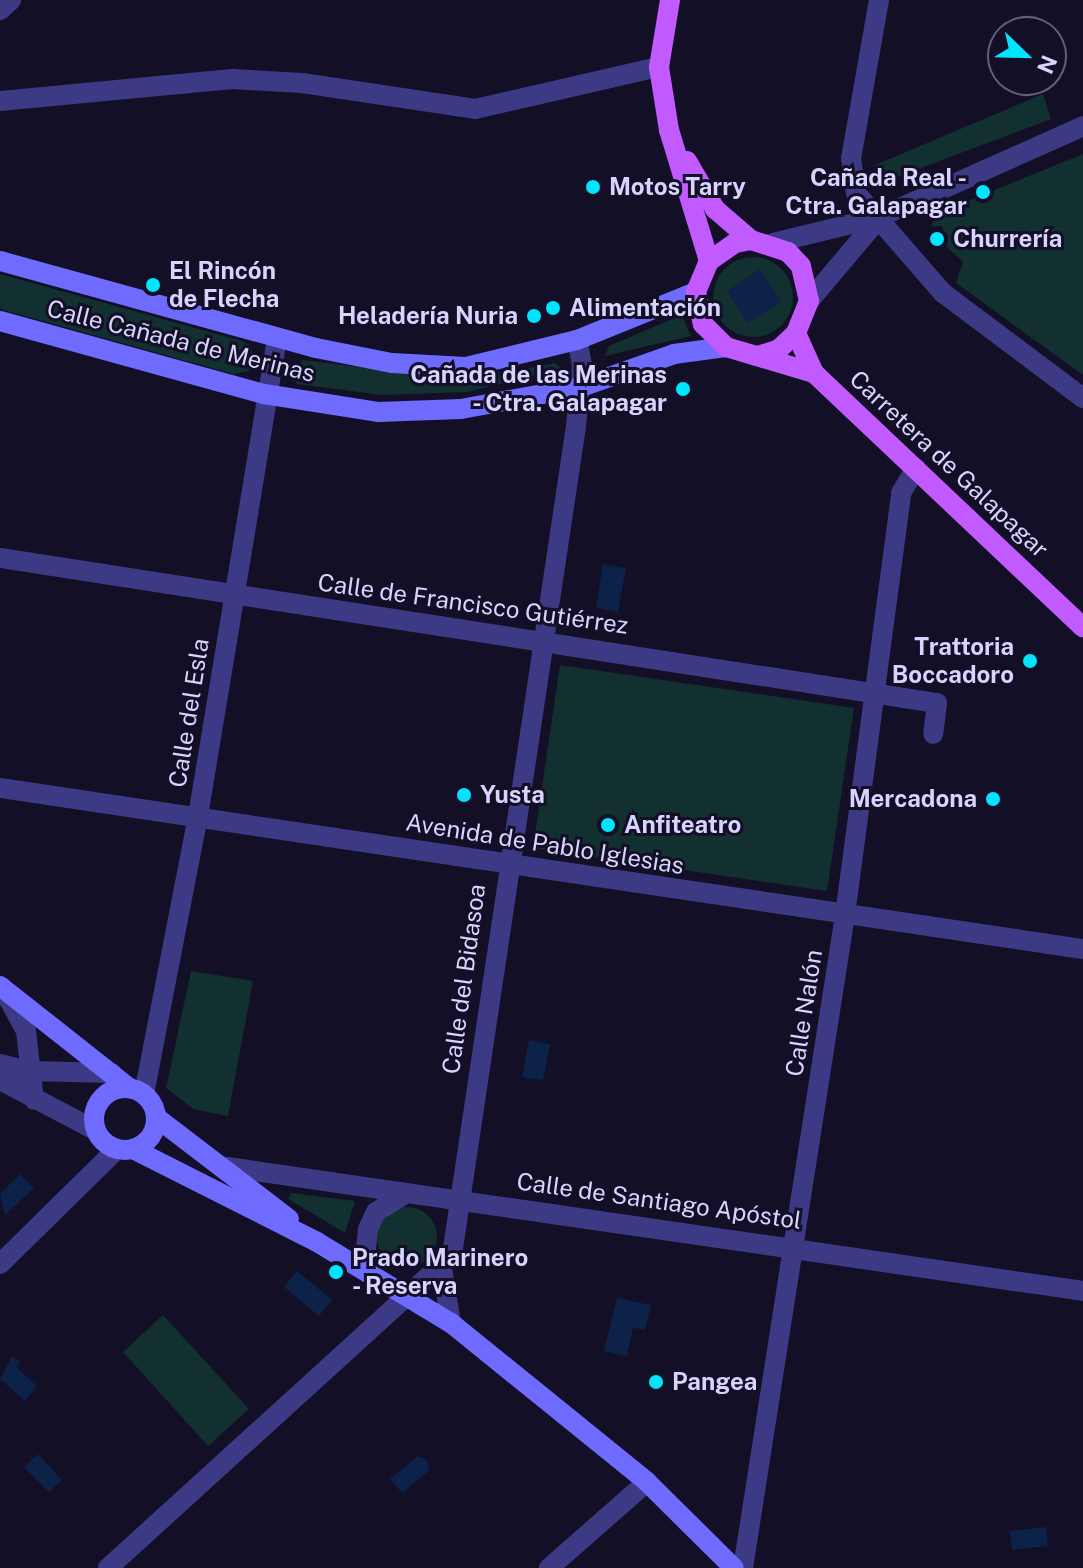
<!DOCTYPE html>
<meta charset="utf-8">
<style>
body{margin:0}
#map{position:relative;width:1083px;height:1568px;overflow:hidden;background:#130f26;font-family:"Public Sans",sans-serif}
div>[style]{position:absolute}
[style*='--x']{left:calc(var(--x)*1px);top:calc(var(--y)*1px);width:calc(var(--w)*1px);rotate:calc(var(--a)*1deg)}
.green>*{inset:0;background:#12302f}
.round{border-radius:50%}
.water>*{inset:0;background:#0c2248}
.street>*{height:20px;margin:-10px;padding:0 10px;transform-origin:10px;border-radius:10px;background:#3d3a85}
.secondary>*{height:20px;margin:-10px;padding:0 10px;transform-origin:10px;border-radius:10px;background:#6f6bff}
.secondary>.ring{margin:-10px;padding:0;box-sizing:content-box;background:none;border:20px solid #6f6bff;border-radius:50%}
.primary>*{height:20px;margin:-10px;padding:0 10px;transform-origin:10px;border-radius:10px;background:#c25bff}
.dots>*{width:22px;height:22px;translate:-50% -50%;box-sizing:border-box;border:4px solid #130f26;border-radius:50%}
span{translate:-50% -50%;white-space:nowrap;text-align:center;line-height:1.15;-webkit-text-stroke:6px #130f26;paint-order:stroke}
.poi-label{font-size:24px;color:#d9d4ff;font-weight:700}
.right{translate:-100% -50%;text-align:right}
.left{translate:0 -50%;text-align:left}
.street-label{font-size:24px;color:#d9d4ff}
.north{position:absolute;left:987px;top:16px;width:80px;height:80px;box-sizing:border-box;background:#130f26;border:2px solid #625e7d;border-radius:50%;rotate:113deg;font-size:22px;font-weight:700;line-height:32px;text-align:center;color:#d9d4ff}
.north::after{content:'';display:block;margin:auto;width:28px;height:36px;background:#00e5ff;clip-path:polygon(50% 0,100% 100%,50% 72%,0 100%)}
</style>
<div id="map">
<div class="green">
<div style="clip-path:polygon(1043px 94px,1051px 119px,894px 178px,873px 166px)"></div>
<div style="clip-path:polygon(1083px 154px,1083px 375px,956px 283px,963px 262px,946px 246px,942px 226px,931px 227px,936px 214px)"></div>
<div class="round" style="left:713px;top:257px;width:80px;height:80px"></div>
<div style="clip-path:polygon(0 274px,242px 341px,251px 346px,254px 362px,249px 371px,233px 374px,0 309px)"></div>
<div style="clip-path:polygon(682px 315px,691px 336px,605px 356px,609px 346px)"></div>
<div style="clip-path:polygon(303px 360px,465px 380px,555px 363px,562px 369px,467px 392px,382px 395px,297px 384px,291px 372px)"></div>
<div style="clip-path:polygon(560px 665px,854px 708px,827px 891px,533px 848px)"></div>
<div style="clip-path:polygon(191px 971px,253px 981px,228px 1116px,193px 1109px,166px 1088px)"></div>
<div style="clip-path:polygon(291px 1193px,355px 1201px,345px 1233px,288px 1199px)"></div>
<div class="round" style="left:377px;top:1207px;width:60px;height:60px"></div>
<div style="clip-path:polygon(163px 1315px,249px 1409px,208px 1446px,123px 1352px)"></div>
</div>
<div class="water">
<div style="clip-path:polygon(760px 269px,781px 302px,748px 323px,727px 291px)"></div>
<div style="clip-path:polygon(603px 564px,626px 568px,618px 612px,596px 608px)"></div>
<div style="clip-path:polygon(529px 1040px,550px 1044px,543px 1080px,522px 1077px)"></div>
<div style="clip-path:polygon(20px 1174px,34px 1188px,5px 1215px,0 1194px)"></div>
<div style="clip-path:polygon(297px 1271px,332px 1300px,319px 1316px,284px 1287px)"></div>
<div style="clip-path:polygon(617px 1298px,651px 1305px,645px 1330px,633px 1328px,627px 1356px,604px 1351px)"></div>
<div style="clip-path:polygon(12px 1356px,20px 1362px,16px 1367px,37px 1386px,25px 1401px,0 1379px)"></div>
<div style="clip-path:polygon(38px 1454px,62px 1480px,49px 1492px,24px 1467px)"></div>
<div style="clip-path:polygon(418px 1456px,427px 1460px,430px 1470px,402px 1493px,390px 1479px)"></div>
<div style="clip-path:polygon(1046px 1527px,1048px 1546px,1012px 1550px,1010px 1531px)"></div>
</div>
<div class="street">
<div style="--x:879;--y:0;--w:160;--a:100"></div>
<div style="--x:851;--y:158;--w:35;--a:82"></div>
<div style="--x:856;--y:193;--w:133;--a:49"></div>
<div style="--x:943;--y:293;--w:175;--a:36.9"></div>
<div style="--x:0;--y:10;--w:15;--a:-42"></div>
<div style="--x:0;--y:101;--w:233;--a:-5.4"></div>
<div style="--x:232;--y:79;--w:70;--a:3.3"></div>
<div style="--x:302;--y:83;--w:175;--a:8.5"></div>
<div style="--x:475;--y:109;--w:189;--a:-12.9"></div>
<div style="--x:773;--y:243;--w:110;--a:-13.7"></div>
<div style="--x:880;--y:217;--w:222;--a:-24.1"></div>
<div style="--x:809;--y:301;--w:110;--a:-49.8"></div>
<div style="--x:0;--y:558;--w:948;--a:8.8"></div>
<div style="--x:937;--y:703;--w:31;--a:97"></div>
<div style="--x:0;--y:788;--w:1095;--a:8.46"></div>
<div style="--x:2;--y:987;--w:50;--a:61.4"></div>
<div style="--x:26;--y:1031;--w:69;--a:83.4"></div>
<div style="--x:0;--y:1064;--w:30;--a:14"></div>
<div style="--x:29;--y:1071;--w:83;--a:1.4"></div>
<div style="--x:0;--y:1080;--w:107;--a:27.8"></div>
<div style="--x:144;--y:1094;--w:283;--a:-79"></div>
<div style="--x:198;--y:816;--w:483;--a:-80.6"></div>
<div style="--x:227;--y:1167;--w:865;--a:8.24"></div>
<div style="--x:0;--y:1264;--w:163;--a:-44.5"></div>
<div style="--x:442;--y:1268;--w:56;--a:80.7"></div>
<div style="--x:364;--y:1269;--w:40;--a:-84.3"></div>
<div style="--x:368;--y:1229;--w:19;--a:-65"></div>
<div style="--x:376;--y:1212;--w:36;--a:-32"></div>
<div style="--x:108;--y:1568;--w:465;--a:-42.3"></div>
<div style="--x:452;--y:1255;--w:838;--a:-81.49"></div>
<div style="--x:576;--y:426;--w:61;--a:-84.4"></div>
<div style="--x:582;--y:365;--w:25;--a:-101"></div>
<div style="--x:549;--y:1568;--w:130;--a:-41.3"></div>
<div style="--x:743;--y:1568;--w:661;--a:-81.12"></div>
<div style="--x:845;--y:915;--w:426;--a:-82.4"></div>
<div style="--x:901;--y:493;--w:29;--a:-59"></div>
</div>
<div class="secondary">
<div style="--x:0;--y:261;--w:328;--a:15.4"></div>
<div style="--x:316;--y:348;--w:77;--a:11.2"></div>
<div style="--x:392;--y:363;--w:74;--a:3.1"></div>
<div style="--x:466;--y:367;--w:114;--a:-13.7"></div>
<div style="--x:577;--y:340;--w:128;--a:-22"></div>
<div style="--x:0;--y:321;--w:274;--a:15.5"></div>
<div style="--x:264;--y:394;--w:115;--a:9"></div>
<div style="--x:378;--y:412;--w:83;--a:-2.1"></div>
<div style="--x:461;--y:409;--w:122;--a:-10.4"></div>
<div style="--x:581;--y:387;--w:99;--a:-19.5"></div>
<div style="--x:674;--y:354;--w:52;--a:-7.7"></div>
<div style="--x:0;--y:986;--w:164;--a:38.3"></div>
<div class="ring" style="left:94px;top:1088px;width:42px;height:42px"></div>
<div style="--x:157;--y:1118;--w:166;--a:37.4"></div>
<div style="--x:135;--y:1150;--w:204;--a:26.8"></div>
<div style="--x:317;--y:1242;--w:157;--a:31.2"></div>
<div style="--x:451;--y:1323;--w:252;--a:39"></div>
<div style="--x:647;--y:1482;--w:122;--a:44.7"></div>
</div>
<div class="primary">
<div style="--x:670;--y:0;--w:68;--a:99.3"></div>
<div style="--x:659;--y:67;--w:64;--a:81"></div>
<div style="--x:669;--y:130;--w:137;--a:73"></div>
<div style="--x:687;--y:161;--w:56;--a:59.7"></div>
<div style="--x:715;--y:209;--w:48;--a:40.7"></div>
<div style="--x:796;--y:333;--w:44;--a:65.8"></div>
<div style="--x:814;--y:373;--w:370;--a:43.4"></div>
<div style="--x:758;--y:356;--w:22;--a:-18"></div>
<div style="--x:779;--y:349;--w:23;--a:-43"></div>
<div style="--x:796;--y:333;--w:35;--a:-68"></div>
<div style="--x:809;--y:301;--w:36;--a:-103"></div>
<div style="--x:801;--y:266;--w:19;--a:-133"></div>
<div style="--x:788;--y:252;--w:39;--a:-162"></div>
<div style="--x:751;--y:240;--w:16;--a:169"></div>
<div style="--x:735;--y:243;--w:32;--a:145"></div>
<div style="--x:709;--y:261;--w:34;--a:113"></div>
<div style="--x:696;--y:292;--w:33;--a:78"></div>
<div style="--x:703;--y:324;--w:33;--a:45"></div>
<div style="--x:726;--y:347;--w:92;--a:16.5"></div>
</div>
<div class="dots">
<div style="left:593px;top:187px;background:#00e5ff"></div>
<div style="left:983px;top:192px;background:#00e5ff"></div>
<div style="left:937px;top:239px;background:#00e5ff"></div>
<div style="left:153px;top:285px;background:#00e5ff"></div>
<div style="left:553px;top:308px;background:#00e5ff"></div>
<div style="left:534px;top:316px;background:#00e5ff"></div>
<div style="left:683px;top:389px;background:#00e5ff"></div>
<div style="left:1030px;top:661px;background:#00e5ff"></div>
<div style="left:464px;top:795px;background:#00e5ff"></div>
<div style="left:993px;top:799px;background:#00e5ff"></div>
<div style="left:608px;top:825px;background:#00e5ff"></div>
<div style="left:336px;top:1272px;background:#00e5ff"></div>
<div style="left:656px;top:1382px;background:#00e5ff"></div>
</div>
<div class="poi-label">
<span class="right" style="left:967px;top:192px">Cañada Real -<br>Ctra. Galapagar</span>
<span class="left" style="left:609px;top:187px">Motos Tarry</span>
<span class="left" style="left:953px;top:239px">Churrería</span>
<span class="left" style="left:169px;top:285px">El Rincón<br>de Flecha</span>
<span class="left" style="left:569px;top:308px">Alimentación</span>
<span class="right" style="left:518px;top:316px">Heladería Nuria</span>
<span class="right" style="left:667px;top:389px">Cañada de las Merinas<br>- Ctra. Galapagar</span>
<span class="right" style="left:1014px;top:661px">Trattoria<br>Boccadoro</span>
<span class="left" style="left:480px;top:795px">Yusta</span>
<span class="right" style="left:977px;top:799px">Mercadona</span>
<span class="left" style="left:624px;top:825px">Anfiteatro</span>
<span class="left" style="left:352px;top:1272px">Prado Marinero<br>- Reserva</span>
<span class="left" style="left:672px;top:1382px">Pangea</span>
</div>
<div class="street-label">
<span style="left:181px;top:341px;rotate:14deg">Calle Cañada de Merinas</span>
<span style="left:949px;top:464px;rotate:43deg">Carretera de Galapagar</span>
<span style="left:473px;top:604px;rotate:8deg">Calle de Francisco Gutiérrez</span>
<span style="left:189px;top:713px;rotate:-81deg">Calle del Esla</span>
<span style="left:545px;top:844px;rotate:9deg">Avenida de Pablo Iglesias</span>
<span style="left:464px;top:979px;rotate:-82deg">Calle del Bidasoa</span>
<span style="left:804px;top:1013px;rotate:-81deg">Calle Nalón</span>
<span style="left:659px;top:1201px;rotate:8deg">Calle de Santiago Apóstol</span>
</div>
<div class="north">N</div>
</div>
